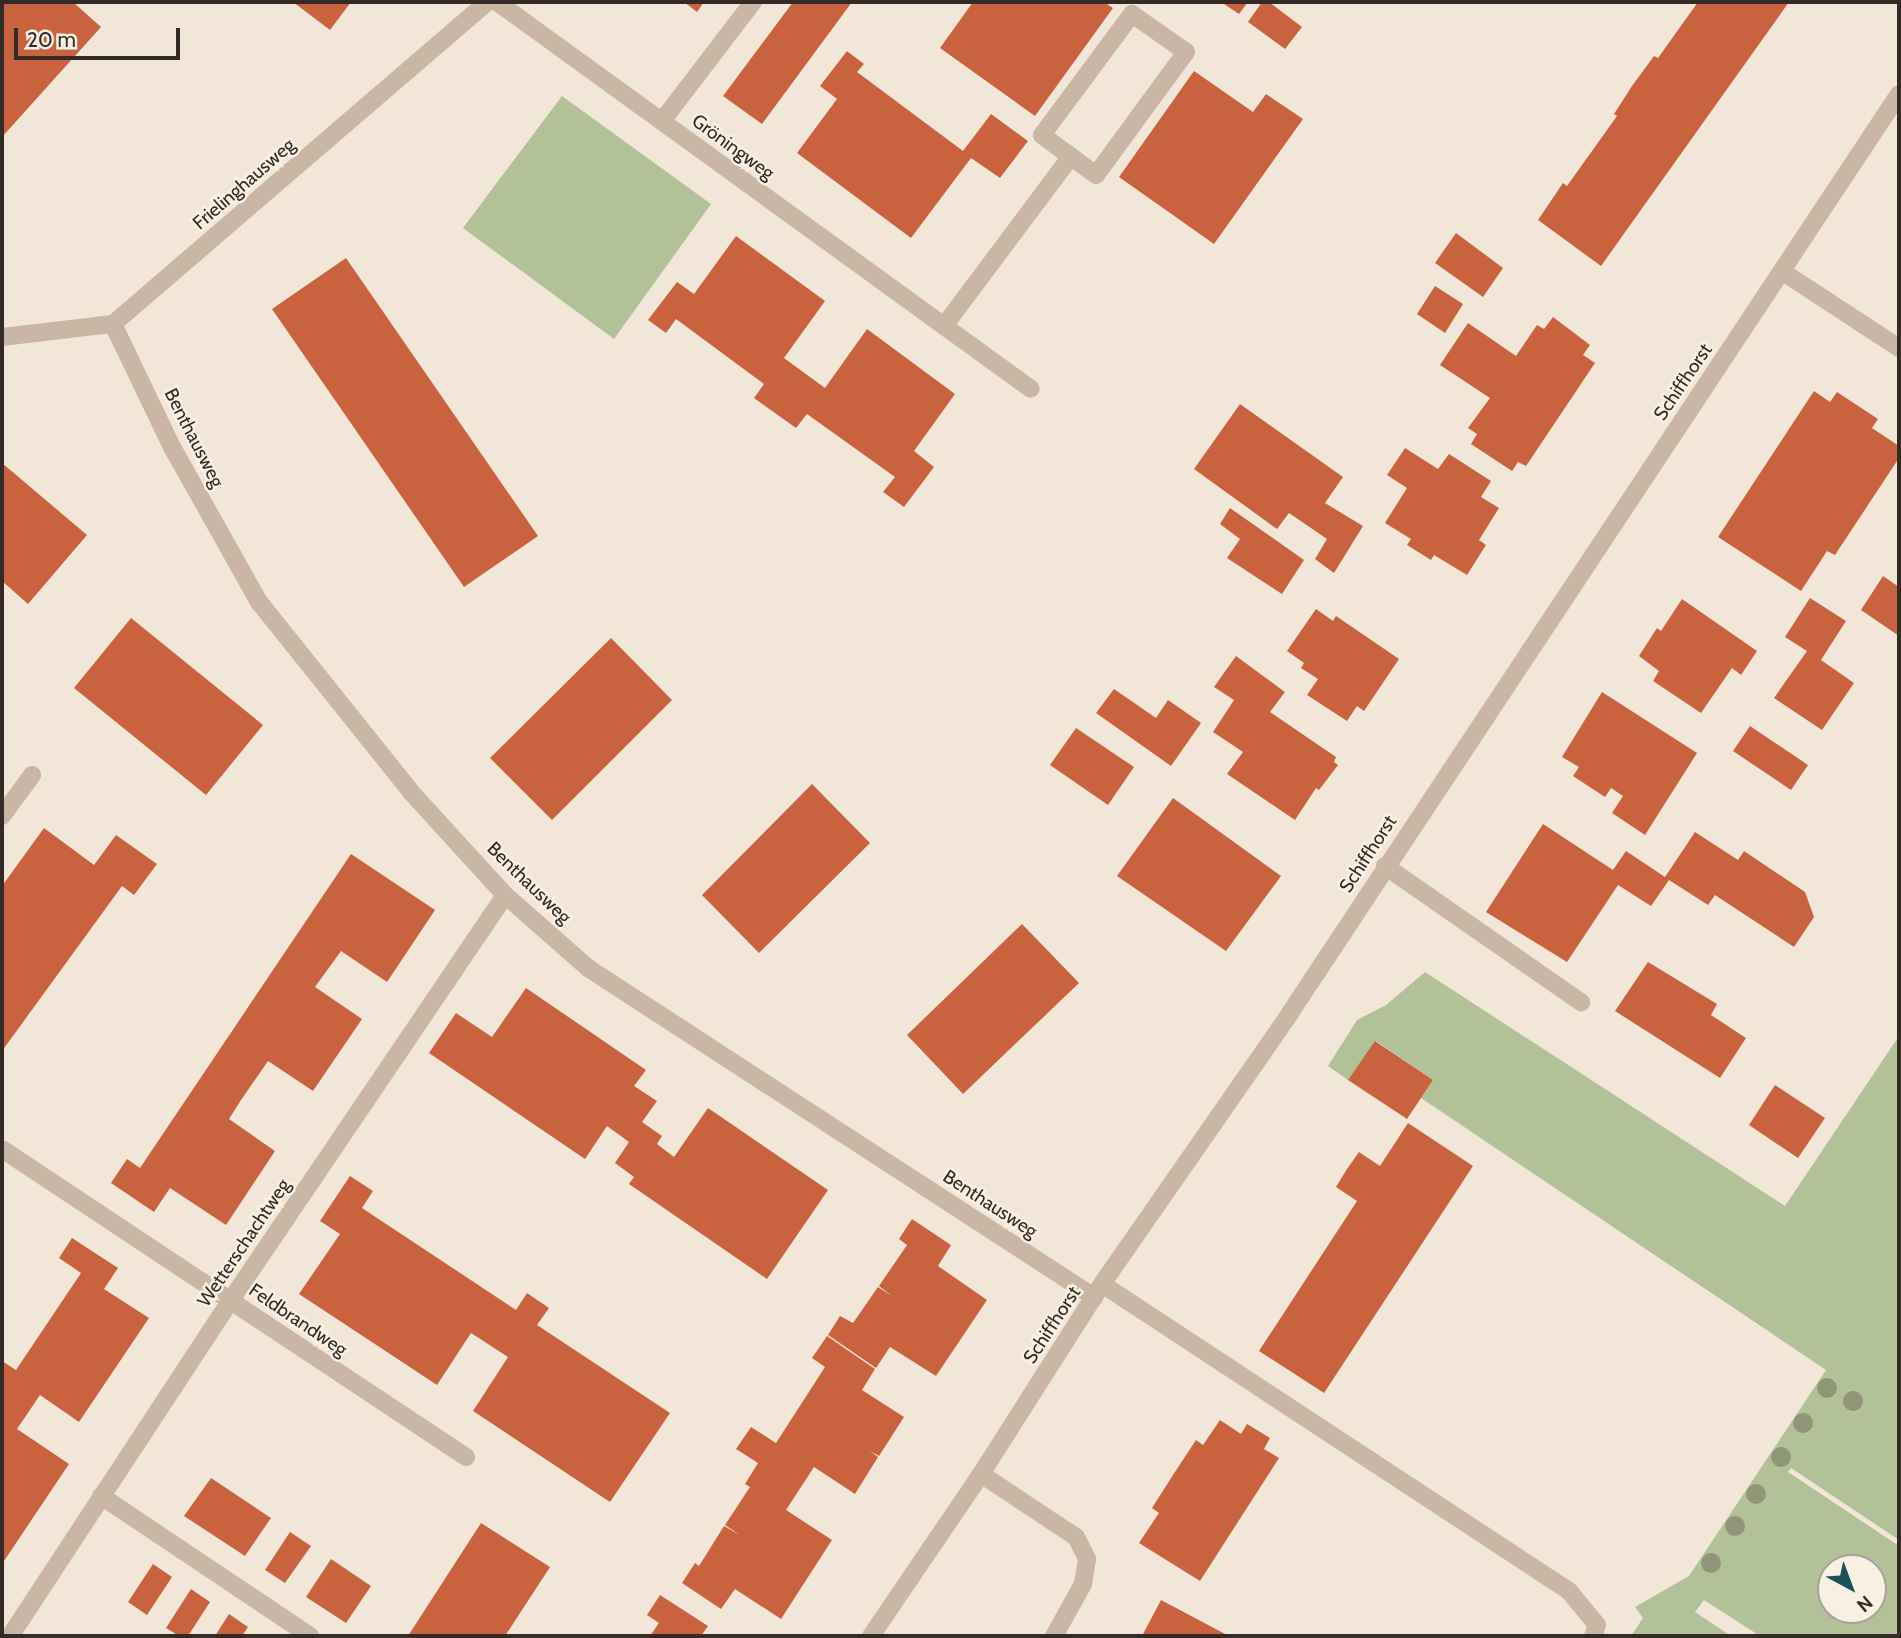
<!DOCTYPE html>
<meta charset="utf-8">
<style>
body{margin:0}
#map{position:relative;width:1901px;height:1638px;overflow:hidden;background:#f2e6d8;font-family:Cabin,sans-serif}
div>[style]{position:absolute}
[style*='--x']{left:calc(var(--x)*1px);top:calc(var(--y)*1px);width:calc(var(--w)*1px);rotate:calc(var(--a)*1deg)}
.green>*{inset:0;background:#b2c198}
.building>*{inset:0;background:#c9633f}
.service>*{height:18px;margin:-9px;padding:0 9px;transform-origin:9px;border-radius:9px;background:#cab6a4}
.minor>*{height:18px;margin:-9px;padding:0 9px;transform-origin:9px;border-radius:9px;background:#cab6a4}
.trees>*{width:20px;height:20px;margin:-10px;border-radius:50%;background:#929678}
span{translate:-50% -50%;white-space:nowrap;text-align:center;line-height:1.15;-webkit-text-stroke:5px #f9f0e4;paint-order:stroke}
.street-label{font-size:19px;color:#352b26}
.frame{position:absolute;inset:0;border:4px solid #352b26;pointer-events:none}
.north{position:absolute;left:1817px;top:1554px;width:70px;height:70px;box-sizing:border-box;background:#f9f0e4;border:2px solid #aba198;border-radius:50%;rotate:139deg;font-size:19px;font-weight:700;line-height:28px;text-align:center;color:#352b26}
.north::after{content:'';display:block;margin:auto;width:24px;height:32px;background:#1b5257;clip-path:polygon(50% 0,100% 100%,50% 72%,0 100%)}
.scale{position:absolute;left:14px;top:28px;width:166px;height:32px;box-sizing:border-box;border:4px solid #352b26;border-top:0;padding-left:9px;font-size:21px;line-height:24px;white-space:nowrap;color:#352b26;-webkit-text-stroke:5px #f9f0e4;paint-order:stroke}
</style>
<div id="map">
<div class="green">
<div style="clip-path:polygon(562px 96px,711px 204px,614px 339px,463px 228px)"></div>
<div style="clip-path:polygon(evenodd,1425px 972px,1785px 1206px,1899px 1036px,1899px 1540px,1791px 1468px,1788px 1472px,1899px 1546px,1899px 1636px,1760px 1636px,1704px 1600px,1695px 1612px,1731px 1636px,1631px 1636px,1643px 1618px,1635px 1607px,1689px 1576px,1826px 1370px,1421px 1098px,1433px 1080px,1376px 1041px,1348px 1080px,1328px 1066px,1357px 1020px,1386px 1005px,1425px 972px,1831px 1568px,1873px 1568px,1873px 1610px,1831px 1610px,1831px 1568px)"></div>
</div>
<div class="building">
<div style="clip-path:polygon(2px 2px,73px 2px,101px 27px,2px 137px)"></div>
<div style="clip-path:polygon(293px 2px,351px 2px,330px 30px)"></div>
<div style="clip-path:polygon(684px 2px,704px 2px,697px 12px)"></div>
<div style="clip-path:polygon(793px 2px,852px 2px,762px 124px,723px 96px)"></div>
<div style="clip-path:polygon(973px 2px,1104px 2px,1113px 8px,1035px 116px,940px 48px)"></div>
<div style="clip-path:polygon(1221px 2px,1248px 2px,1239px 14px)"></div>
<div style="clip-path:polygon(1262px 2px,1269px 2px,1302px 27px,1285px 49px,1248px 22px)"></div>
<div style="clip-path:polygon(1698px 2px,1789px 2px,1601px 266px,1538px 220px,1563px 183px,1567px 186px,1617px 116px,1614px 114px,1632px 86px,1654px 56px,1658px 58px)"></div>
<div style="clip-path:polygon(847px 51px,864px 64px,857px 72px,963px 151px,991px 114px,1028px 141px,1000px 178px,971px 158px,911px 238px,797px 153px,837px 99px,820px 86px)"></div>
<div style="clip-path:polygon(1194px 71px,1253px 112px,1266px 94px,1303px 119px,1214px 244px,1119px 177px)"></div>
<div style="clip-path:polygon(1456px 233px,1503px 268px,1483px 297px,1435px 263px)"></div>
<div style="clip-path:polygon(736px 236px,825px 301px,784px 358px,825px 388px,867px 329px,955px 394px,914px 451px,934px 467px,904px 507px,883px 492px,895px 477px,807px 414px,796px 428px,754px 398px,764px 384px,676px 319px,666px 333px,648px 320px,677px 282px,694px 294px)"></div>
<div style="clip-path:polygon(346px 258px,538px 536px,464px 587px,272px 309px)"></div>
<div style="clip-path:polygon(1435px 286px,1463px 304px,1445px 333px,1417px 314px)"></div>
<div style="clip-path:polygon(1553px 317px,1590px 345px,1583px 355px,1595px 363px,1526px 466px,1518px 462px,1512px 471px,1471px 444px,1477px 434px,1468px 428px,1490px 398px,1440px 365px,1468px 323px,1516px 356px,1537px 325px,1544px 329px)"></div>
<div style="clip-path:polygon(1814px 391px,1830px 402px,1837px 392px,1878px 419px,1872px 428px,1899px 446px,1899px 458px,1835px 555px,1827px 551px,1801px 591px,1718px 537px)"></div>
<div style="clip-path:polygon(1240px 404px,1343px 477px,1325px 503px,1363px 526px,1334px 573px,1315px 559px,1327px 539px,1289px 513px,1277px 529px,1194px 469px)"></div>
<div style="clip-path:polygon(1405px 448px,1438px 469px,1449px 454px,1491px 481px,1481px 497px,1499px 508px,1479px 540px,1486px 545px,1467px 575px,1434px 555px,1431px 560px,1407px 545px,1411px 539px,1385px 523px,1407px 488px,1387px 475px)"></div>
<div style="clip-path:polygon(2px 463px,87px 535px,28px 604px,2px 581px)"></div>
<div style="clip-path:polygon(1230px 508px,1304px 560px,1282px 594px,1227px 558px,1240px 539px,1220px 524px)"></div>
<div style="clip-path:polygon(1883px 576px,1899px 587px,1899px 636px,1861px 610px)"></div>
<div style="clip-path:polygon(1810px 598px,1846px 621px,1821px 660px,1854px 683px,1822px 730px,1774px 698px,1807px 651px,1785px 637px)"></div>
<div style="clip-path:polygon(1682px 599px,1757px 651px,1741px 675px,1732px 668px,1701px 713px,1653px 681px,1659px 671px,1639px 656px,1657px 628px,1661px 631px)"></div>
<div style="clip-path:polygon(1316px 609px,1333px 621px,1336px 616px,1399px 659px,1364px 711px,1357px 706px,1347px 721px,1307px 695px,1318px 679px,1301px 668px,1304px 663px,1287px 651px)"></div>
<div style="clip-path:polygon(131px 618px,263px 725px,206px 795px,74px 688px)"></div>
<div style="clip-path:polygon(611px 638px,672px 700px,552px 820px,490px 758px)"></div>
<div style="clip-path:polygon(1236px 656px,1285px 692px,1270px 712px,1336px 757px,1334px 762px,1338px 765px,1319px 790px,1316px 788px,1295px 820px,1227px 774px,1243px 752px,1213px 732px,1234px 700px,1214px 687px)"></div>
<div style="clip-path:polygon(1114px 689px,1156px 718px,1168px 700px,1201px 723px,1171px 766px,1096px 713px)"></div>
<div style="clip-path:polygon(1602px 692px,1697px 753px,1645px 835px,1612px 813px,1623px 796px,1611px 788px,1605px 797px,1573px 776px,1579px 767px,1562px 757px)"></div>
<div style="clip-path:polygon(1750px 726px,1808px 765px,1791px 790px,1733px 751px)"></div>
<div style="clip-path:polygon(1076px 728px,1134px 767px,1108px 805px,1050px 765px)"></div>
<div style="clip-path:polygon(812px 784px,870px 843px,759px 953px,702px 895px)"></div>
<div style="clip-path:polygon(1173px 798px,1281px 876px,1226px 951px,1117px 876px)"></div>
<div style="clip-path:polygon(1543px 824px,1613px 870px,1626px 851px,1665px 877px,1695px 832px,1738px 860px,1744px 851px,1805px 892px,1814px 917px,1794px 947px,1715px 895px,1708px 905px,1669px 880px,1651px 906px,1618px 885px,1567px 962px,1486px 912px)"></div>
<div style="clip-path:polygon(44px 828px,94px 865px,116px 835px,157px 864px,134px 895px,122px 886px,2px 1051px,2px 886px)"></div>
<div style="clip-path:polygon(351px 854px,435px 910px,387px 982px,341px 951px,315px 987px,362px 1019px,313px 1091px,268px 1061px,241px 1100px,229px 1119px,275px 1151px,226px 1225px,170px 1188px,154px 1212px,111px 1183px,127px 1159px,140px 1168px)"></div>
<div style="clip-path:polygon(1022px 924px,1079px 983px,963px 1094px,907px 1035px)"></div>
<div style="clip-path:polygon(1648px 962px,1717px 1004px,1711px 1015px,1746px 1038px,1720px 1078px,1615px 1011px)"></div>
<div style="clip-path:polygon(526px 988px,646px 1070px,634px 1086px,657px 1101px,642px 1122px,662px 1136px,657px 1144px,674px 1157px,708px 1108px,828px 1190px,767px 1279px,629px 1184px,634px 1177px,615px 1163px,629px 1142px,607px 1126px,585px 1159px,429px 1053px,456px 1013px,492px 1037px)"></div>
<div style="clip-path:polygon(1375px 1041px,1433px 1080px,1407px 1119px,1348px 1080px)"></div>
<div style="clip-path:polygon(1775px 1085px,1825px 1118px,1798px 1158px,1749px 1125px)"></div>
<div style="clip-path:polygon(1408px 1123px,1473px 1166px,1324px 1393px,1259px 1351px,1357px 1201px,1336px 1187px,1347px 1169px,1359px 1152px,1380px 1166px)"></div>
<div style="clip-path:polygon(350px 1176px,373px 1191px,362px 1208px,516px 1310px,527px 1293px,549px 1308px,537px 1325px,670px 1413px,610px 1502px,473px 1411px,508px 1357px,471px 1333px,437px 1385px,299px 1294px,340px 1234px,320px 1221px)"></div>
<div style="clip-path:polygon(912px 1219px,951px 1245px,938px 1266px,987px 1300px,936px 1376px,890px 1347px,876px 1368px,828px 1335px,840px 1316px,853px 1323px,878px 1287px,892px 1296px,879px 1286px,907px 1245px,899px 1239px)"></div>
<div style="clip-path:polygon(72px 1238px,118px 1268px,104px 1289px,149px 1318px,79px 1422px,40px 1395px,17px 1429px,69px 1464px,2px 1564px,2px 1361px,16px 1370px,81px 1273px,59px 1258px)"></div>
<div style="clip-path:polygon(827px 1336px,875px 1369px,862px 1390px,904px 1417px,879px 1456px,870px 1451px,878px 1457px,855px 1494px,814px 1467px,786px 1510px,832px 1540px,781px 1619px,735px 1589px,721px 1609px,682px 1583px,695px 1563px,699px 1566px,724px 1526px,740px 1535px,725px 1525px,750px 1487px,745px 1484px,758px 1463px,736px 1449px,751px 1427px,776px 1443px,825px 1367px,812px 1358px)"></div>
<div style="clip-path:polygon(1220px 1420px,1241px 1434px,1247px 1424px,1270px 1438px,1264px 1449px,1279px 1458px,1200px 1581px,1139px 1543px,1159px 1513px,1152px 1508px,1173px 1475px,1196px 1440px,1203px 1445px)"></div>
<div style="clip-path:polygon(211px 1478px,271px 1518px,245px 1556px,184px 1516px)"></div>
<div style="clip-path:polygon(481px 1523px,550px 1567px,505px 1636px,408px 1636px)"></div>
<div style="clip-path:polygon(290px 1532px,311px 1546px,285px 1583px,265px 1570px)"></div>
<div style="clip-path:polygon(331px 1559px,371px 1586px,346px 1623px,306px 1597px)"></div>
<div style="clip-path:polygon(153px 1564px,172px 1577px,147px 1615px,128px 1602px)"></div>
<div style="clip-path:polygon(191px 1589px,210px 1602px,188px 1636px,179px 1636px,166px 1628px)"></div>
<div style="clip-path:polygon(660px 1595px,708px 1626px,701px 1636px,650px 1636px,659px 1623px,647px 1615px)"></div>
<div style="clip-path:polygon(1161px 1600px,1229px 1636px,1142px 1636px)"></div>
<div style="clip-path:polygon(229px 1614px,248px 1627px,242px 1636px,215px 1636px)"></div>
</div>
<div class="service">
<div style="--x:1132;--y:14;--w:66;--a:35.1"></div>
<div style="--x:1186;--y:52;--w:152;--a:126.2"></div>
<div style="--x:1096;--y:175;--w:67;--a:-143.5"></div>
<div style="--x:1042;--y:135;--w:151;--a:-53.4"></div>
<div style="--x:662;--y:121;--w:150;--a:-52.6"></div>
<div style="--x:944;--y:326;--w:212;--a:-53.2"></div>
<div style="--x:1385;--y:866;--w:239;--a:34.8"></div>
<div style="--x:1102;--y:1284;--w:559;--a:33.32"></div>
<div style="--x:1569;--y:1591;--w:44;--a:50.5"></div>
<div style="--x:1597;--y:1625;--w:12;--a:110"></div>
<div style="--x:981;--y:1474;--w:114;--a:33.6"></div>
<div style="--x:1076;--y:1537;--w:25;--a:63"></div>
<div style="--x:1087;--y:1559;--w:25;--a:99"></div>
<div style="--x:1083;--y:1584;--w:60;--a:119.1"></div>
<div style="--x:101;--y:1496;--w:252;--a:33.8"></div>
<div style="--x:10;--y:1636;--w:22;--a:-56"></div>
</div>
<div class="minor">
<div style="--x:497;--y:2;--w:659;--a:35.93"></div>
<div style="--x:1783;--y:272;--w:139;--a:33.2"></div>
<div style="--x:113;--y:324;--w:136;--a:64.4"></div>
<div style="--x:172;--y:447;--w:178;--a:60.7"></div>
<div style="--x:259;--y:602;--w:243;--a:51.3"></div>
<div style="--x:411;--y:792;--w:139;--a:47.6"></div>
<div style="--x:505;--y:895;--w:111;--a:41.3"></div>
<div style="--x:588;--y:968;--w:604;--a:33.03"></div>
<div style="--x:2;--y:337;--w:112;--a:-6.7"></div>
<div style="--x:113;--y:324;--w:494;--a:-40.7"></div>
<div style="--x:2;--y:816;--w:51;--a:-53.8"></div>
<div style="--x:2;--y:1149;--w:557;--a:33.58"></div>
<div style="--x:22;--y:1618;--w:381;--a:-56.7"></div>
<div style="--x:231;--y:1300;--w:489;--a:-55.9"></div>
<div style="--x:871;--y:1636;--w:196;--a:-55.8"></div>
<div style="--x:981;--y:1474;--w:225;--a:-57.5"></div>
<div style="--x:1102;--y:1284;--w:330;--a:-55.2"></div>
<div style="--x:1290;--y:1013;--w:1102;--a:-56.47"></div>
</div>
<div class="trees">
<div style="left:1827px;top:1388px"></div>
<div style="left:1853px;top:1401px"></div>
<div style="left:1803px;top:1423px"></div>
<div style="left:1781px;top:1457px"></div>
<div style="left:1756px;top:1494px"></div>
<div style="left:1735px;top:1526px"></div>
<div style="left:1711px;top:1563px"></div>
</div>
<div class="street-label">
<span style="left:733px;top:147px;rotate:36deg">Gröningweg</span>
<span style="left:244px;top:184px;rotate:-41deg">Frielinghausweg</span>
<span style="left:1683px;top:382px;rotate:-56deg">Schiffhorst</span>
<span style="left:194px;top:438px;rotate:63deg">Benthausweg</span>
<span style="left:1368px;top:854px;rotate:-57deg">Schiffhorst</span>
<span style="left:529px;top:883px;rotate:44deg">Benthausweg</span>
<span style="left:990px;top:1204px;rotate:33deg">Benthausweg</span>
<span style="left:244px;top:1243px;rotate:-56deg">Wetterschachtweg</span>
<span style="left:298px;top:1320px;rotate:34deg">Feldbrandweg</span>
<span style="left:1052px;top:1325px;rotate:-57deg">Schiffhorst</span>
</div>
<div class="frame"></div>
<div class="north">N</div>
<div class="scale">20 m</div>
</div>
